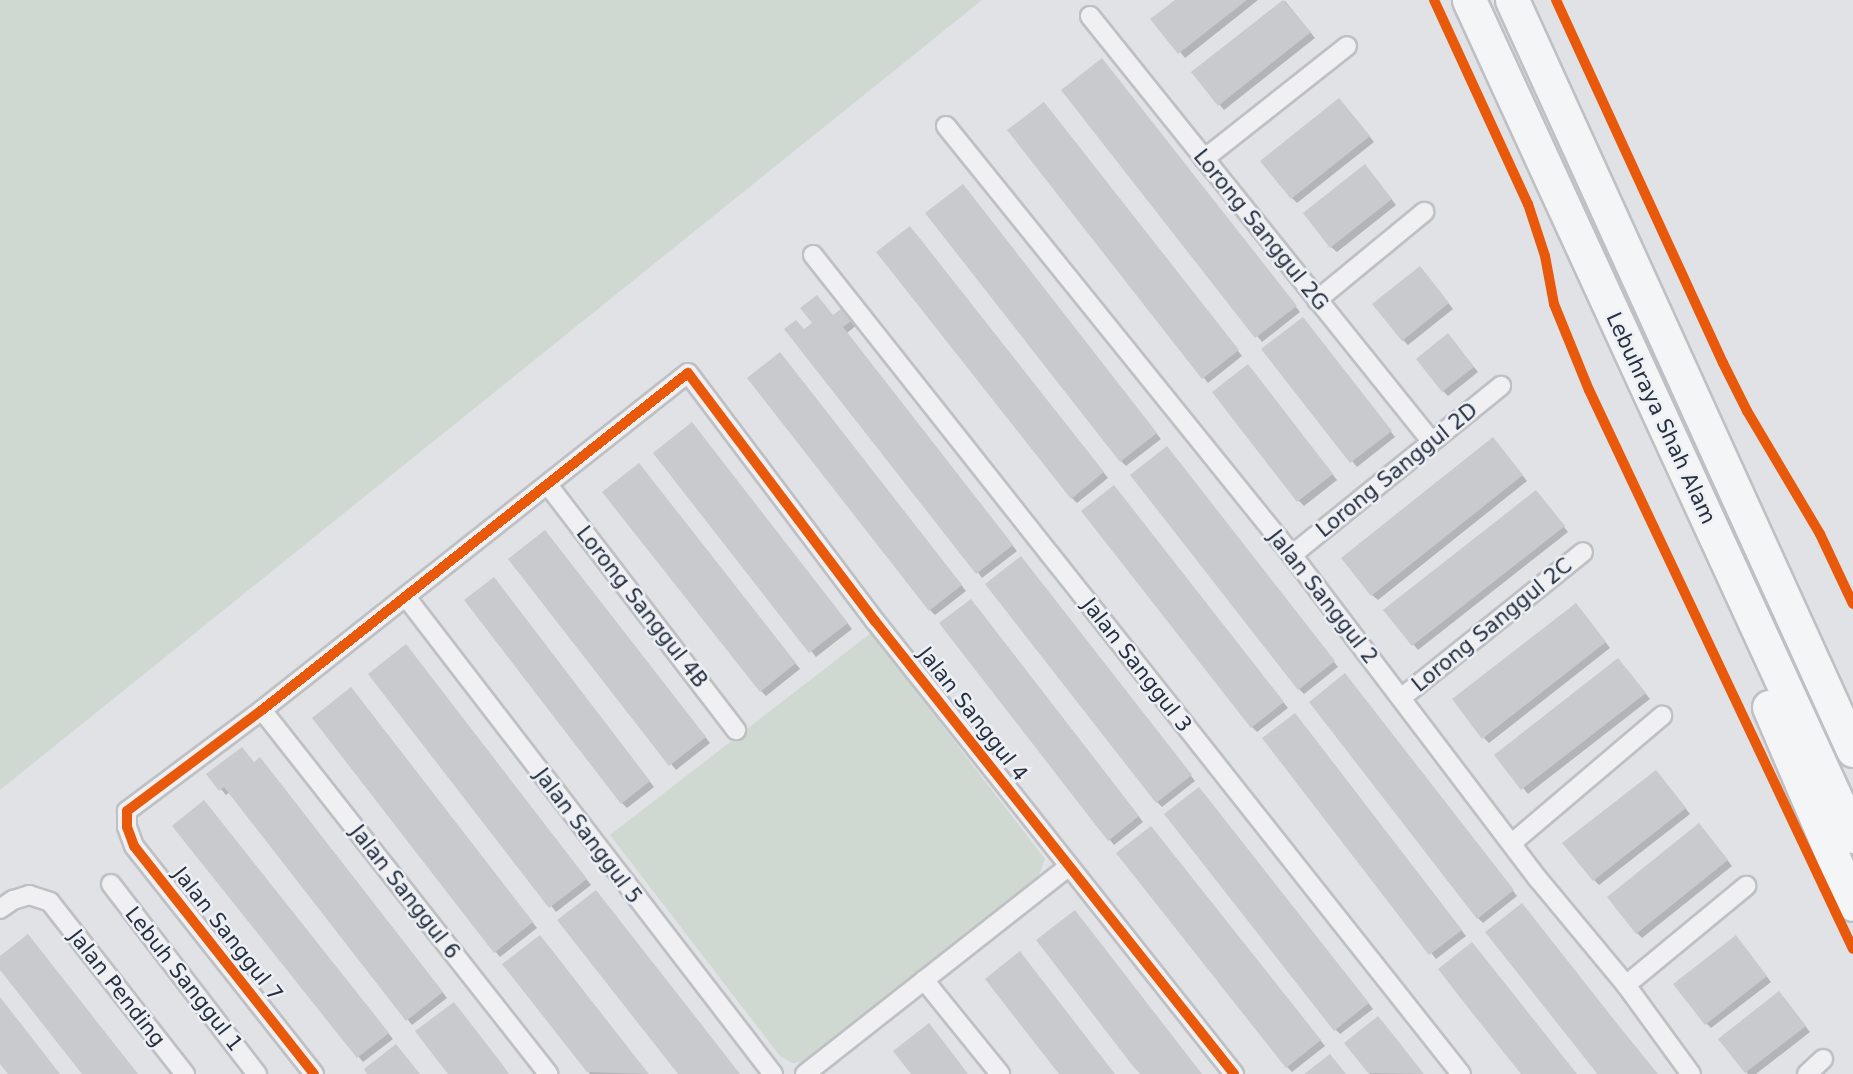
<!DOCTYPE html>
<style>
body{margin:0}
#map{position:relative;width:1853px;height:1074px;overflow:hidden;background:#e0e2e6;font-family:"DejaVu Sans",sans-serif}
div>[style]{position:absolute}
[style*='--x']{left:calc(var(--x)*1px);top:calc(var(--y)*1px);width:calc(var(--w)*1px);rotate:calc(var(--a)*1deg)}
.green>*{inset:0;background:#d0d9d1}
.shadow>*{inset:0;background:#0003}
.building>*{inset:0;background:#c8cace}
.roads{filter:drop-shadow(2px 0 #bec0c4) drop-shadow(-2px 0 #bec0c4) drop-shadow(0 2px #bec0c4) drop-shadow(0 -2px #bec0c4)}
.street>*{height:18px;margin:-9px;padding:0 9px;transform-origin:9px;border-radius:9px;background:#f0f0f2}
.highway>*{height:33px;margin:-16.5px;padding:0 16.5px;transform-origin:16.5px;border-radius:16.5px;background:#f4f5f6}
.cycleway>*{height:10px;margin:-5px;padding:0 5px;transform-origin:5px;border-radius:5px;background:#e8590c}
span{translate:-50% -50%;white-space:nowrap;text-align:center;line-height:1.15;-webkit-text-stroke:5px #edf0f5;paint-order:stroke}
.street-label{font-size:21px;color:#272f3f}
</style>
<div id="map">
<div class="green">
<div style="clip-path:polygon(0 0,982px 0,0 790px)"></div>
<div style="clip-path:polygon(871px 633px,1045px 859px,1038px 878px,808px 1061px,792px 1063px,780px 1056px,610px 835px)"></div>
</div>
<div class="shadow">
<div style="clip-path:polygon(1178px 0,1258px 0,1185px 58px,1153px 19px)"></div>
<div style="clip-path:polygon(1285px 1px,1315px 38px,1224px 110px,1194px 73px)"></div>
<div style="clip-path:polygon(1107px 66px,1300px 312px,1262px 342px,1063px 91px)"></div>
<div style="clip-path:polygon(1344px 105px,1374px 142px,1297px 203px,1292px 198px)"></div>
<div style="clip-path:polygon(1049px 109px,1242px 356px,1208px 383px,1009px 131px)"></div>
<div style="clip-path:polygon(1370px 172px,1396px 205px,1337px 252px,1331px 247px)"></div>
<div style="clip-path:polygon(967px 192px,1161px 439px,1126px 466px,1121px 461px)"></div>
<div style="clip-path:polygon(915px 233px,1108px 478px,1077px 503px,1072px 498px)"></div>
<div style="clip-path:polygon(1425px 273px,1453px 309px,1408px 345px,1403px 340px)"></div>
<div style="clip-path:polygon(850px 313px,858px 324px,847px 333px,1017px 551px,982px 578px,805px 331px,834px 317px)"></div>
<div style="clip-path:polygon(1308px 325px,1395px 437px,1357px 467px,1264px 350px)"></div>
<div style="clip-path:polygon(1453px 341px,1478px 372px,1448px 396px,1443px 391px)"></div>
<div style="clip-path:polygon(785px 359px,966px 591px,935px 615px,930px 610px)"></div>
<div style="clip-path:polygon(1253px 372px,1337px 480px,1304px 506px,1299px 501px)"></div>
<div style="clip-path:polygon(697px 430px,852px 629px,816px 657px,655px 453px)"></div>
<div style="clip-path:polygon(1498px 445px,1527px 481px,1378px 600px,1372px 595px)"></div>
<div style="clip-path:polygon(1172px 454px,1338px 667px,1304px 694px,1299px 689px)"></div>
<div style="clip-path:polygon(644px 471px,800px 669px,766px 696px,761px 691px)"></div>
<div style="clip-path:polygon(1119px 493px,1288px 708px,1257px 732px,1252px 727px)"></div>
<div style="clip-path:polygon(1541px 498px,1568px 532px,1418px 650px,1386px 611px)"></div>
<div style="clip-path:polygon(550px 538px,710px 743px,676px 770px,511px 560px)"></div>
<div style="clip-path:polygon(1026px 564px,1195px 781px,1162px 807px,1157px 802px)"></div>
<div style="clip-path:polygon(498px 585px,654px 787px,627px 808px,622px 803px)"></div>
<div style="clip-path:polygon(976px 606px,1143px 822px,1114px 845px,1109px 839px)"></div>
<div style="clip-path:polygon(1581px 610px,1610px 648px,1489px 743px,1484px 738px)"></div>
<div style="clip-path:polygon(411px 652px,591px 885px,556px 912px,370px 674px)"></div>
<div style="clip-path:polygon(1623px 666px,1650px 699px,1528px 794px,1497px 756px)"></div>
<div style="clip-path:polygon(1350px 681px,1517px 896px,1483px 923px,1478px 918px)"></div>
<div style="clip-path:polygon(356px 694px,537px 928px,500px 957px,495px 951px)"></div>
<div style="clip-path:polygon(1300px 720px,1466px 936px,1436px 959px,1265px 738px)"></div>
<div style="clip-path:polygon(254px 764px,265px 764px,447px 998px,412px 1025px,230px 792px,226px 795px,209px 775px)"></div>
<div style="clip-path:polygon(1661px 777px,1690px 814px,1599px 885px,1594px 880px)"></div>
<div style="clip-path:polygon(1204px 794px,1373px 1009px,1340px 1034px,1335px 1029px)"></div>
<div style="clip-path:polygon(209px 807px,393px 1039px,363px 1062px,174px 826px)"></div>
<div style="clip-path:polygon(1704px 830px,1732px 866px,1642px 938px,1637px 933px)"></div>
<div style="clip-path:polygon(1156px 833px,1325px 1046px,1292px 1072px,1287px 1067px)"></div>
<div style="clip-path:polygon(545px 942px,648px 1074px,590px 1074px,505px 965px)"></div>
<div style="clip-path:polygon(1741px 943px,1771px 982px,1711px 1028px,1706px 1023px)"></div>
<div style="clip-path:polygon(1784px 998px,1810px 1032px,1756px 1074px,1748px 1074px,1720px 1039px)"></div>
<div style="clip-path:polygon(1383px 1023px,1423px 1074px,1370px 1074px,1346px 1043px)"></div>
</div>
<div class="building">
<div style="clip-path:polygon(1175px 0,1247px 0,1178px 54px,1150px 19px)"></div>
<div style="clip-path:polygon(1283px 0,1311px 32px,1218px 106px,1191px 72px)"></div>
<div style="clip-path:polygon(1102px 58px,1297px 306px,1255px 338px,1061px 90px)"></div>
<div style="clip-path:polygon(1339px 98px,1370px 136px,1291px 199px,1260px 161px)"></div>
<div style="clip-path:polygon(1044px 102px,1239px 350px,1202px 379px,1007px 130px)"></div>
<div style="clip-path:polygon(1365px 164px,1392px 199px,1330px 248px,1303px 213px)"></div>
<div style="clip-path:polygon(963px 184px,1157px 433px,1120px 462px,925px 213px)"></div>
<div style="clip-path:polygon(910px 226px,1104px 472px,1071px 499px,876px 252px)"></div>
<div style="clip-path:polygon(1420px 266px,1449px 303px,1402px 341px,1372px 304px)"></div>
<div style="clip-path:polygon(817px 295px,833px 315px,845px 306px,855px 318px,843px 327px,1013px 545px,976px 574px,784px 329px,796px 320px,804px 329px,812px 323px,800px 308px)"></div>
<div style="clip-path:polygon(1303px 317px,1392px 431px,1350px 463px,1261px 349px)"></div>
<div style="clip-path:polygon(1448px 333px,1474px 367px,1442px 392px,1416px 359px)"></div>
<div style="clip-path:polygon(780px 352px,962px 585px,929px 611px,747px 378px)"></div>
<div style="clip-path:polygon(1248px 364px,1333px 474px,1297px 502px,1212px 392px)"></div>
<div style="clip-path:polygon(692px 422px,848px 623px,809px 653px,653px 453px)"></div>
<div style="clip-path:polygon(1493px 437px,1523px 475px,1371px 596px,1341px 558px)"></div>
<div style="clip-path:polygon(1167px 446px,1335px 661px,1298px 690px,1130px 475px)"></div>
<div style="clip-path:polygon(639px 463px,796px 663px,760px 692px,602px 492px)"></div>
<div style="clip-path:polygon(1114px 485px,1284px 702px,1251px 728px,1081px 511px)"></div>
<div style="clip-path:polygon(1536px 490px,1565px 526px,1412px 646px,1383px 610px)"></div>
<div style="clip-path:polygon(545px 530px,706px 737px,669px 766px,508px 559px)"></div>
<div style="clip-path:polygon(1021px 556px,1192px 775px,1156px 803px,985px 584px)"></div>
<div style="clip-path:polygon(494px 577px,650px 781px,621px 804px,464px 600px)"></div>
<div style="clip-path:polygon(971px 599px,1139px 816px,1108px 841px,939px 623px)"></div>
<div style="clip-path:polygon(1576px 603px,1606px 642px,1482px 739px,1452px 699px)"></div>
<div style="clip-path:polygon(406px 644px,587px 879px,549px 908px,368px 674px)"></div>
<div style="clip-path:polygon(1618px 658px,1646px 693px,1521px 790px,1494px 755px)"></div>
<div style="clip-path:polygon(1345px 673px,1514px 890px,1477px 919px,1309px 702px)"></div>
<div style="clip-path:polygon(351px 687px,533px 922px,494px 953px,312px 718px)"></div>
<div style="clip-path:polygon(1295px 713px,1462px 930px,1429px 955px,1262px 738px)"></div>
<div style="clip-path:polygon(242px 747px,254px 762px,260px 757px,443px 992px,406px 1021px,224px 787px,219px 791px,206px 774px)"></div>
<div style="clip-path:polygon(1656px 770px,1686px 808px,1593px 881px,1562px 843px)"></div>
<div style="clip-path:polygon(1199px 787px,1369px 1003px,1334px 1031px,1164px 814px)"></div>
<div style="clip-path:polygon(204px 800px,389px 1033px,357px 1058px,172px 826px)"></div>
<div style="clip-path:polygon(1699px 823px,1728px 860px,1636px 934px,1607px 897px)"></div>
<div style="clip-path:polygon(1151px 826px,1321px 1040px,1286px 1068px,1116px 853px)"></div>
<div style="clip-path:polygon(596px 890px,694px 1015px,740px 1074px,678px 1074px,557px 920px)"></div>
<div style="clip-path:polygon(1522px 903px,1619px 1026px,1658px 1074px,1597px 1074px,1595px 1071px,1485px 932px)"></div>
<div style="clip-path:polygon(1075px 910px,1171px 1034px,1202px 1074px,1140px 1074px,1132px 1065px,1036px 940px)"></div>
<div style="clip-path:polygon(28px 934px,138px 1074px,82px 1074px,4px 975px,0 970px,0 956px)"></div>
<div style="clip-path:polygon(540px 935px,637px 1059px,649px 1074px,587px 1072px,502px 964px)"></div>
<div style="clip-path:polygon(1736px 935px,1767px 976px,1705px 1025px,1673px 984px)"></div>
<div style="clip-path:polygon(1472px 942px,1484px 957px,1577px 1074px,1521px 1074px,1462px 1000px,1438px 969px)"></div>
<div style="clip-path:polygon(1020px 951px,1032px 967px,1115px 1074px,1059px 1074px,1009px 1010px,985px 979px)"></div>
<div style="clip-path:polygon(1779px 991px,1806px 1026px,1745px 1073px,1718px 1039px)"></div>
<div style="clip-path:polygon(0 997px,46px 1056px,60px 1074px,8px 1074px,0 1064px)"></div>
<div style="clip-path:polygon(454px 1002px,502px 1064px,509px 1074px,448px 1074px,427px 1047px,415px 1031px)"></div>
<div style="clip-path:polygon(1378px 1016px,1391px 1032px,1424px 1074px,1368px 1073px,1344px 1043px)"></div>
<div style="clip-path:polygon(929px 1023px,953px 1054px,968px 1074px,911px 1074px,893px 1051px)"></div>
<div style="clip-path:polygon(396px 1044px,420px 1074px,367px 1074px,364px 1069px)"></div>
<div style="clip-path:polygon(1330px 1054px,1346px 1074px,1304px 1074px)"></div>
</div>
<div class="roads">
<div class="street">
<div style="--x:1090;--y:16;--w:546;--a:51.24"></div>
<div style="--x:946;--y:126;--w:551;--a:51.11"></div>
<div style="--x:1292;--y:555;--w:407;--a:52.8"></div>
<div style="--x:1538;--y:879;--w:138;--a:50.3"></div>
<div style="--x:1626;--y:985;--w:110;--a:53.9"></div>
<div style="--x:1204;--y:159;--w:182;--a:-38.3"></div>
<div style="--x:813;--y:255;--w:1044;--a:51.65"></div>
<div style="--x:1317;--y:300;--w:139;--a:-39.4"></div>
<div style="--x:548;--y:485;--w:309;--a:52.5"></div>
<div style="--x:1292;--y:555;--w:269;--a:-39"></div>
<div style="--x:406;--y:597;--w:602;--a:52.43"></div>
<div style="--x:1401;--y:698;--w:233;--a:-38.7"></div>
<div style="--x:262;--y:710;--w:463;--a:51.8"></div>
<div style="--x:1512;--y:843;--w:197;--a:-40.3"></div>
<div style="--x:111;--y:884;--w:240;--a:52.5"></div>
<div style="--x:0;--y:909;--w:16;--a:-35"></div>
<div style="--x:13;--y:900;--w:17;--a:-17"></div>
<div style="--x:29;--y:895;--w:22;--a:18"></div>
<div style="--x:50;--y:902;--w:219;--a:51.9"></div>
<div style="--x:924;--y:980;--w:121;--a:51"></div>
<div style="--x:1626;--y:985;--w:156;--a:-39.5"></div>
<div style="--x:314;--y:1074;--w:290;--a:-128.3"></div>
<div style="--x:134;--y:846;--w:20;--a:-110"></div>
<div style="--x:127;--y:827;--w:16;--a:-90"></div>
<div style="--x:127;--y:811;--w:169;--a:-36.8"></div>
<div style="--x:262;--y:710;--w:543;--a:-38.35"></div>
<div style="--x:688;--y:373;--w:311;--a:53"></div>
<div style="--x:875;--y:621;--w:578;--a:51.6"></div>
<div style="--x:805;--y:1074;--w:336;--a:-38.2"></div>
<div style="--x:1807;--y:1074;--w:22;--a:-43"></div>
</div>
<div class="highway">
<div style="--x:1469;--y:0;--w:920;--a:65.33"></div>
<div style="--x:1512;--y:0;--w:824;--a:65.55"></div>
<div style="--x:1769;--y:707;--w:214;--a:66.9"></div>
</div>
</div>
<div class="cycleway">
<div style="--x:1434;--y:0;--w:225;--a:65.3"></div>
<div style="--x:1528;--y:204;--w:55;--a:71.9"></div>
<div style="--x:1545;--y:256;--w:49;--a:79.4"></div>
<div style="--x:1554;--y:304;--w:93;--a:67.9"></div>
<div style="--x:1589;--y:390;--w:618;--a:64.72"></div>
<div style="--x:1556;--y:0;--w:400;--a:65.3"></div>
<div style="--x:1723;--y:363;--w:54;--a:63.4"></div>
<div style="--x:1747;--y:411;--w:143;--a:59.3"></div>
<div style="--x:1820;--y:534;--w:77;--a:64.8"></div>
<div style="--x:314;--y:1074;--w:290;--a:-128.3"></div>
<div style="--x:134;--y:846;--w:20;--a:-110"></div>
<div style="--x:127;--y:827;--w:16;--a:-90"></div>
<div style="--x:127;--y:811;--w:169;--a:-36.8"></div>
<div style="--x:262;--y:710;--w:543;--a:-38.35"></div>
<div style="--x:688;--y:373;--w:311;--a:53"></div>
<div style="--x:875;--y:621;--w:578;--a:51.6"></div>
</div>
<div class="street-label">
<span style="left:1261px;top:230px;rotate:51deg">Lorong Sanggul 2G</span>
<span style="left:1661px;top:418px;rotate:65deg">Lebuhraya Shah Alam</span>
<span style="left:1397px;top:470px;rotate:-39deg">Lorong Sanggul 2D</span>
<span style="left:1323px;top:597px;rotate:52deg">Jalan Sanggul 2</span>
<span style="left:642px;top:607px;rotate:52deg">Lorong Sanggul 4B</span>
<span style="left:1492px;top:625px;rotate:-39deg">Lorong Sanggul 2C</span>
<span style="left:1137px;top:665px;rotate:52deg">Jalan Sanggul 3</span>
<span style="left:973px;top:714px;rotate:52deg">Jalan Sanggul 4</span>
<span style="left:588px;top:836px;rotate:53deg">Jalan Sanggul 5</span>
<span style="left:405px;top:892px;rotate:52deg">Jalan Sanggul 6</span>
<span style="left:228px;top:934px;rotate:52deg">Jalan Sanggul 7</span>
<span style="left:184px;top:979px;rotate:52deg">Lebuh Sanggul 1</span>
<span style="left:117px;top:988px;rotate:52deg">Jalan Pending</span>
</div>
</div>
